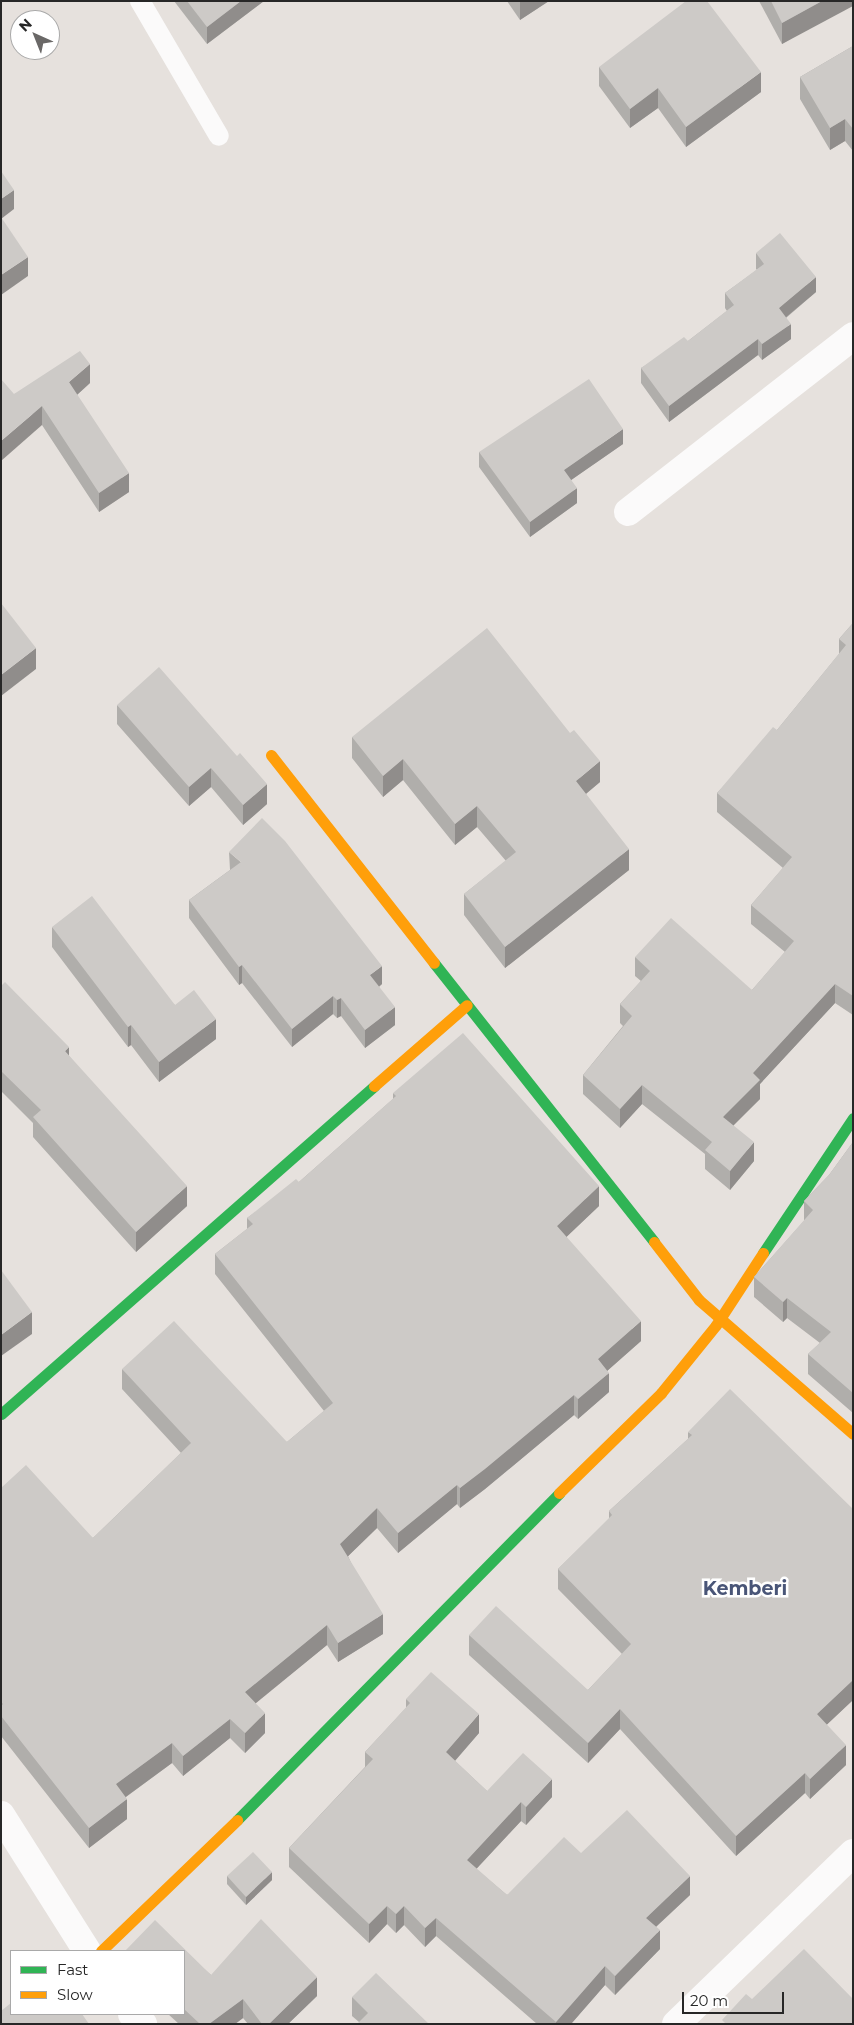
<!DOCTYPE html>
<style>
body{margin:0}
#map{position:relative;width:854px;height:2025px;overflow:hidden;background:#e6e1dd;font-family:Montserrat,sans-serif}
div>[style]{position:absolute}
[style*='--x']{left:calc(var(--x)*1px);top:calc(var(--y)*1px);width:calc(var(--w)*1px);rotate:calc(var(--a)*1deg)}
.lane>*{height:20px;margin:-10px;padding:0 10px;transform-origin:10px;border-radius:10px;background:#fbfafa}
.street>*{height:28px;margin:-14px;padding:0 14px;transform-origin:14px;border-radius:14px;background:#fbfafa}
.fast>*{height:11px;margin:-5.5px;padding:0 5.5px;transform-origin:5.5px;border-radius:5.5px;background:#30b455}
.slow>*{height:11px;margin:-5.5px;padding:0 5.5px;transform-origin:5.5px;border-radius:5.5px;background:#ff9f0a}
.wall>*{inset:0;background:#b0aeab}
.shaded-wall>*{inset:0;background:#908d8b}
.building>*{inset:0;background:#cdcac7}
span{translate:-50% -50%;white-space:nowrap;text-align:center;line-height:1.15;-webkit-text-stroke:5px #fff;paint-order:stroke}
.neighbourhood-label{font-size:19px;color:#495577;font-weight:700}
.frame{position:absolute;inset:0;border:2px solid #272727;pointer-events:none}
.legend{position:absolute;left:10px;top:1950px;width:175px;height:65px;box-sizing:border-box;background:#fff;border:1px solid #a9a9a9;margin:0;padding:6px 9px;list-style:none;font-size:15px;color:#272727}
.legend li{display:flex;align-items:center;gap:10px;height:25px}
.legend b{width:25px;border:1px solid #a9a9a9}
.north{position:absolute;left:10px;top:10px;width:50px;height:50px;box-sizing:border-box;background:#fff;border:1px solid #a9a9a9;border-radius:50%;rotate:316deg;font-size:14px;font-weight:700;line-height:20px;text-align:center;color:#272727}
.north::after{content:'';display:block;margin:auto;width:18px;height:22px;background:#6a6867;clip-path:polygon(50% 0,100% 100%,50% 72%,0 100%)}
.scale{position:absolute;left:682px;top:1992px;width:102px;height:22px;box-sizing:border-box;border:2px solid #272727;border-top:0;padding-left:6px;font-size:15px;line-height:18px;white-space:nowrap;color:#272727;-webkit-text-stroke:4px #fff;paint-order:stroke}
</style>
<div id="map">
<div class="lane">
<div style="--x:140;--y:1;--w:156;--a:59.7"></div>
</div>
<div class="street">
<div style="--x:628;--y:512;--w:286;--a:-38"></div>
<div style="--x:1;--y:1815;--w:161;--a:57.7"></div>
<div style="--x:132;--y:2014;--w:15;--a:42"></div>
<div style="--x:676;--y:2024;--w:246;--a:-44"></div>
</div>
<div class="fast">
<div style="--x:434;--y:963;--w:355;--a:51.7"></div>
<div style="--x:763;--y:1253;--w:162;--a:-56.3"></div>
<div style="--x:1;--y:1414;--w:497;--a:-41.3"></div>
<div style="--x:237;--y:1820;--w:459;--a:-45.4"></div>
</div>
<div class="slow">
<div style="--x:271;--y:755;--w:264;--a:51.9"></div>
<div style="--x:374;--y:1086;--w:123;--a:-41.1"></div>
<div style="--x:654;--y:1242;--w:73;--a:52.2"></div>
<div style="--x:699;--y:1300;--w:204;--a:41"></div>
<div style="--x:559;--y:1493;--w:143;--a:-44.4"></div>
<div style="--x:661;--y:1393;--w:87;--a:-51"></div>
<div style="--x:716;--y:1325;--w:86;--a:-56.9"></div>
<div style="--x:101;--y:1951;--w:189;--a:-43.9"></div>
</div>
<div class="wall">
<div style="clip-path:polygon(174px 1px,264px 1px,207px 44px)"></div>
<div style="clip-path:polygon(507px 1px,549px 1px,520px 20px)"></div>
<div style="clip-path:polygon(759px 1px,853px 1px,782px 44px)"></div>
<div style="clip-path:polygon(853px 46px,853px 151px,845px 141px,830px 150px,800px 99px,800px 77px)"></div>
<div style="clip-path:polygon(599px 67px,761px 92px,686px 147px,658px 108px,630px 128px,599px 86px)"></div>
<div style="clip-path:polygon(756px 253px,816px 292px,786px 318px,791px 339px,762px 360px,758px 355px,669px 422px,641px 383px,641px 368px,688px 341px,727px 311px,725px 308px,725px 293px,757px 270px,756px 269px)"></div>
<div style="clip-path:polygon(90px 383px,77px 395px,129px 492px,99px 512px,42px 425px,14px 394px)"></div>
<div style="clip-path:polygon(623px 444px,571px 480px,577px 503px,530px 537px,479px 467px,479px 452px)"></div>
<div style="clip-path:polygon(853px 623px,853px 1015px,835px 1003px,760px 1084px,760px 1099px,733px 1125px,754px 1161px,730px 1190px,705px 1169px,705px 1154px,642px 1104px,620px 1128px,583px 1094px,583px 1075px,623px 1026px,620px 1023px,620px 1004px,641px 981px,635px 976px,635px 957px,752px 990px,785px 952px,751px 924px,751px 905px,783px 868px,717px 812px,717px 793px,777px 730px,839px 654px,839px 639px)"></div>
<div style="clip-path:polygon(117px 705px,267px 804px,243px 825px,211px 787px,189px 806px,117px 724px)"></div>
<div style="clip-path:polygon(352px 737px,600px 782px,586px 794px,629px 870px,505px 968px,464px 915px,464px 894px,506px 861px,477px 827px,455px 845px,403px 780px,383px 797px,352px 758px)"></div>
<div style="clip-path:polygon(229px 852px,382px 984px,379px 987px,395px 1025px,365px 1048px,341px 1016px,337px 1018px,333px 1014px,292px 1047px,242px 983px,239px 985px,189px 918px,189px 900px,230px 870px)"></div>
<div style="clip-path:polygon(52px 927px,175px 1005px,216px 1039px,159px 1082px,131px 1045px,128px 1047px,52px 947px)"></div>
<div style="clip-path:polygon(1px 986px,69px 1056px,187px 1206px,136px 1252px,33px 1137px,33px 1123px,1px 1091px)"></div>
<div style="clip-path:polygon(393px 1093px,599px 1206px,566px 1237px,641px 1341px,607px 1371px,609px 1392px,578px 1419px,574px 1415px,485px 1489px,460px 1508px,457px 1504px,398px 1553px,377px 1528px,348px 1556px,383px 1634px,338px 1662px,327px 1645px,255px 1703px,265px 1733px,245px 1753px,230px 1738px,183px 1776px,172px 1763px,126px 1797px,127px 1819px,89px 1848px,1px 1736px,1px 1488px,93px 1538px,181px 1453px,122px 1389px,122px 1369px,287px 1442px,324px 1411px,215px 1274px,215px 1254px,247px 1229px,247px 1218px,299px 1182px,393px 1099px)"></div>
<div style="clip-path:polygon(853px 1142px,853px 1413px,808px 1374px,808px 1354px,820px 1343px,787px 1318px,783px 1322px,754px 1297px,754px 1277px,804px 1221px,804px 1201px,829px 1175px)"></div>
<div style="clip-path:polygon(688px 1432px,853px 1509px,853px 1700px,826px 1725px,846px 1765px,810px 1799px,805px 1793px,736px 1856px,620px 1729px,588px 1763px,469px 1655px,469px 1635px,588px 1690px,622px 1654px,558px 1589px,558px 1569px,609px 1519px,609px 1511px,688px 1439px)"></div>
<div style="clip-path:polygon(406px 1699px,479px 1733px,455px 1761px,487px 1791px,552px 1797px,526px 1825px,521px 1821px,476px 1869px,507px 1895px,581px 1853px,690px 1895px,656px 1927px,660px 1949px,615px 1995px,605px 1985px,571px 2024px,537px 2024px,436px 1936px,425px 1947px,404px 1925px,396px 1933px,387px 1924px,369px 1943px,289px 1867px,289px 1848px,365px 1767px,365px 1752px,406px 1708px)"></div>
<div style="clip-path:polygon(227px 1876px,272px 1880px,246px 1905px,227px 1884px)"></div>
<div style="clip-path:polygon(184px 1951px,211px 1975px,317px 1996px,288px 2024px,248px 2024px,243px 2018px,235px 2024px,179px 2024px,168px 2014px,184px 2014px)"></div>
<div style="clip-path:polygon(352px 1997px,429px 2024px,359px 2022px,352px 2016px)"></div>
</div>
<div class="shaded-wall">
<div style="clip-path:polygon(241px 1px,264px 1px,207px 44px,207px 27px)"></div>
<div style="clip-path:polygon(520px 1px,549px 1px,520px 20px)"></div>
<div style="clip-path:polygon(822px 1px,853px 1px,853px 6px,782px 44px,782px 23px)"></div>
<div style="clip-path:polygon(761px 72px,761px 92px,686px 147px,686px 127px)"></div>
<div style="clip-path:polygon(658px 88px,658px 108px,630px 128px,630px 109px)"></div>
<div style="clip-path:polygon(845px 119px,845px 141px,830px 150px,830px 128px)"></div>
<div style="clip-path:polygon(14px 190px,14px 209px,1px 219px,1px 199px)"></div>
<div style="clip-path:polygon(28px 257px,28px 276px,1px 295px,1px 275px)"></div>
<div style="clip-path:polygon(816px 277px,816px 292px,779px 323px,779px 308px)"></div>
<div style="clip-path:polygon(791px 324px,791px 339px,762px 360px,762px 344px)"></div>
<div style="clip-path:polygon(758px 339px,758px 355px,669px 422px,669px 406px)"></div>
<div style="clip-path:polygon(90px 364px,90px 383px,69px 402px,69px 382px)"></div>
<div style="clip-path:polygon(42px 406px,42px 425px,1px 461px,1px 441px)"></div>
<div style="clip-path:polygon(623px 429px,623px 444px,564px 485px,564px 470px)"></div>
<div style="clip-path:polygon(129px 473px,129px 492px,99px 512px,99px 493px)"></div>
<div style="clip-path:polygon(577px 488px,577px 503px,530px 537px,530px 522px)"></div>
<div style="clip-path:polygon(36px 648px,36px 669px,1px 696px,1px 675px)"></div>
<div style="clip-path:polygon(403px 759px,403px 780px,383px 797px,383px 776px)"></div>
<div style="clip-path:polygon(600px 761px,600px 782px,576px 802px,576px 781px)"></div>
<div style="clip-path:polygon(211px 768px,211px 787px,189px 806px,189px 787px)"></div>
<div style="clip-path:polygon(267px 784px,267px 804px,243px 825px,243px 805px)"></div>
<div style="clip-path:polygon(477px 806px,477px 827px,455px 845px,455px 824px)"></div>
<div style="clip-path:polygon(629px 849px,629px 870px,505px 968px,505px 947px)"></div>
<div style="clip-path:polygon(242px 965px,242px 983px,239px 985px,239px 967px)"></div>
<div style="clip-path:polygon(382px 966px,382px 984px,370px 993px,370px 975px)"></div>
<div style="clip-path:polygon(835px 984px,835px 1003px,760px 1084px,760px 1099px,723px 1136px,723px 1117px,753px 1073px)"></div>
<div style="clip-path:polygon(333px 996px,333px 1014px,292px 1047px,292px 1029px)"></div>
<div style="clip-path:polygon(341px 998px,341px 1016px,337px 1018px,337px 1000px)"></div>
<div style="clip-path:polygon(395px 1007px,395px 1025px,365px 1048px,365px 1030px)"></div>
<div style="clip-path:polygon(216px 1019px,216px 1039px,159px 1082px,159px 1062px)"></div>
<div style="clip-path:polygon(131px 1025px,131px 1045px,128px 1047px,128px 1027px)"></div>
<div style="clip-path:polygon(69px 1047px,69px 1067px,65px 1051px)"></div>
<div style="clip-path:polygon(642px 1085px,642px 1104px,620px 1128px,620px 1109px)"></div>
<div style="clip-path:polygon(754px 1142px,754px 1161px,730px 1190px,730px 1171px)"></div>
<div style="clip-path:polygon(187px 1186px,187px 1206px,136px 1252px,136px 1232px)"></div>
<div style="clip-path:polygon(599px 1186px,599px 1206px,557px 1246px,557px 1226px)"></div>
<div style="clip-path:polygon(787px 1298px,787px 1318px,783px 1322px,783px 1302px)"></div>
<div style="clip-path:polygon(32px 1312px,32px 1334px,1px 1356px,1px 1335px)"></div>
<div style="clip-path:polygon(641px 1321px,641px 1341px,598px 1379px,598px 1359px)"></div>
<div style="clip-path:polygon(609px 1373px,609px 1392px,578px 1419px,578px 1399px)"></div>
<div style="clip-path:polygon(574px 1395px,574px 1415px,485px 1489px,460px 1508px,460px 1488px)"></div>
<div style="clip-path:polygon(457px 1485px,457px 1504px,398px 1553px,398px 1533px)"></div>
<div style="clip-path:polygon(377px 1508px,377px 1528px,340px 1564px,340px 1544px)"></div>
<div style="clip-path:polygon(383px 1614px,383px 1634px,338px 1662px,338px 1643px)"></div>
<div style="clip-path:polygon(327px 1625px,327px 1645px,245px 1712px,245px 1692px)"></div>
<div style="clip-path:polygon(853px 1680px,853px 1700px,817px 1734px,817px 1714px)"></div>
<div style="clip-path:polygon(620px 1709px,620px 1729px,588px 1763px,588px 1743px)"></div>
<div style="clip-path:polygon(265px 1713px,265px 1733px,245px 1753px,245px 1733px)"></div>
<div style="clip-path:polygon(479px 1714px,479px 1733px,446px 1771px,446px 1752px)"></div>
<div style="clip-path:polygon(230px 1719px,230px 1738px,183px 1776px,183px 1756px)"></div>
<div style="clip-path:polygon(172px 1743px,172px 1763px,116px 1804px,116px 1784px)"></div>
<div style="clip-path:polygon(846px 1745px,846px 1765px,810px 1799px,810px 1779px)"></div>
<div style="clip-path:polygon(805px 1773px,805px 1793px,736px 1856px,736px 1836px)"></div>
<div style="clip-path:polygon(552px 1779px,552px 1797px,526px 1825px,526px 1807px)"></div>
<div style="clip-path:polygon(127px 1799px,127px 1819px,89px 1848px,89px 1828px)"></div>
<div style="clip-path:polygon(521px 1802px,521px 1821px,467px 1879px,467px 1860px)"></div>
<div style="clip-path:polygon(272px 1872px,272px 1880px,246px 1905px,246px 1897px)"></div>
<div style="clip-path:polygon(690px 1876px,690px 1895px,646px 1936px,646px 1918px)"></div>
<div style="clip-path:polygon(387px 1906px,387px 1924px,369px 1943px,369px 1924px)"></div>
<div style="clip-path:polygon(404px 1906px,404px 1925px,396px 1933px,396px 1914px)"></div>
<div style="clip-path:polygon(436px 1918px,436px 1936px,425px 1947px,425px 1928px)"></div>
<div style="clip-path:polygon(660px 1930px,660px 1949px,615px 1995px,615px 1976px)"></div>
<div style="clip-path:polygon(605px 1966px,605px 1985px,571px 2024px,556px 2024px,556px 2022px)"></div>
<div style="clip-path:polygon(317px 1977px,317px 1996px,288px 2024px,269px 2024px)"></div>
<div style="clip-path:polygon(243px 1999px,243px 2018px,235px 2024px,209px 2024px)"></div>
</div>
<div class="building">
<div style="clip-path:polygon(187px 1px,241px 1px,207px 27px)"></div>
<div style="clip-path:polygon(686px 1px,707px 1px,761px 72px,686px 127px,658px 88px,630px 109px,599px 67px)"></div>
<div style="clip-path:polygon(771px 1px,822px 1px,782px 23px)"></div>
<div style="clip-path:polygon(853px 46px,853px 129px,845px 119px,830px 128px,800px 77px)"></div>
<div style="clip-path:polygon(1px 171px,14px 190px,1px 199px)"></div>
<div style="clip-path:polygon(1px 217px,28px 257px,1px 275px)"></div>
<div style="clip-path:polygon(780px 233px,816px 277px,779px 308px,791px 324px,762px 344px,758px 339px,669px 406px,641px 368px,684px 337px,688px 341px,734px 305px,725px 293px,764px 264px,756px 253px)"></div>
<div style="clip-path:polygon(80px 351px,90px 364px,69px 382px,129px 473px,99px 493px,42px 406px,1px 441px,1px 379px,14px 394px)"></div>
<div style="clip-path:polygon(589px 379px,623px 429px,564px 470px,577px 488px,530px 522px,479px 452px)"></div>
<div style="clip-path:polygon(1px 603px,36px 648px,1px 675px)"></div>
<div style="clip-path:polygon(853px 623px,853px 996px,835px 984px,753px 1073px,760px 1080px,723px 1117px,754px 1142px,730px 1171px,705px 1150px,712px 1142px,642px 1085px,620px 1109px,583px 1075px,632px 1016px,620px 1004px,650px 971px,635px 957px,671px 918px,752px 990px,794px 941px,751px 905px,792px 857px,717px 793px,773px 727px,777px 730px,846px 645px,839px 639px)"></div>
<div style="clip-path:polygon(487px 628px,570px 733px,574px 730px,600px 761px,576px 781px,629px 849px,505px 947px,464px 894px,516px 852px,477px 806px,455px 824px,403px 759px,383px 776px,352px 737px)"></div>
<div style="clip-path:polygon(159px 667px,237px 756px,240px 753px,267px 784px,243px 805px,211px 768px,189px 787px,117px 705px)"></div>
<div style="clip-path:polygon(262px 818px,285px 841px,382px 966px,370px 975px,395px 1007px,365px 1030px,341px 998px,337px 1000px,333px 996px,292px 1029px,242px 965px,239px 967px,189px 900px,241px 862px,229px 852px)"></div>
<div style="clip-path:polygon(92px 896px,175px 1005px,194px 990px,216px 1019px,159px 1062px,131px 1025px,128px 1027px,52px 927px)"></div>
<div style="clip-path:polygon(5px 982px,69px 1047px,65px 1051px,187px 1186px,136px 1232px,33px 1117px,41px 1110px,1px 1071px,1px 986px)"></div>
<div style="clip-path:polygon(463px 1033px,599px 1186px,557px 1226px,641px 1321px,598px 1359px,609px 1373px,578px 1399px,574px 1395px,485px 1469px,460px 1488px,457px 1485px,398px 1533px,377px 1508px,340px 1544px,383px 1614px,338px 1643px,327px 1625px,245px 1692px,265px 1713px,245px 1733px,230px 1719px,183px 1756px,172px 1743px,116px 1784px,127px 1799px,89px 1828px,1px 1716px,1px 1706px,3px 1704px,1px 1702px,1px 1488px,26px 1465px,93px 1538px,191px 1443px,122px 1369px,174px 1321px,287px 1442px,333px 1403px,215px 1254px,253px 1224px,247px 1218px,296px 1179px,299px 1182px,396px 1096px,393px 1093px)"></div>
<div style="clip-path:polygon(853px 1142px,853px 1393px,808px 1354px,831px 1332px,787px 1298px,783px 1302px,754px 1277px,813px 1210px,804px 1201px,829px 1175px)"></div>
<div style="clip-path:polygon(1px 1270px,32px 1312px,1px 1335px)"></div>
<div style="clip-path:polygon(730px 1389px,853px 1509px,853px 1680px,817px 1714px,846px 1745px,810px 1779px,805px 1773px,736px 1836px,620px 1709px,588px 1743px,469px 1635px,496px 1606px,588px 1690px,631px 1644px,558px 1569px,612px 1515px,609px 1511px,692px 1435px,688px 1432px)"></div>
<div style="clip-path:polygon(431px 1672px,479px 1714px,446px 1752px,487px 1791px,523px 1753px,552px 1779px,526px 1807px,521px 1802px,467px 1860px,507px 1895px,564px 1837px,581px 1853px,627px 1810px,690px 1876px,646px 1918px,660px 1930px,615px 1976px,605px 1966px,556px 2022px,436px 1918px,425px 1928px,404px 1906px,396px 1914px,387px 1906px,369px 1924px,289px 1848px,373px 1759px,365px 1752px,410px 1703px,406px 1699px)"></div>
<div style="clip-path:polygon(253px 1852px,272px 1872px,246px 1897px,227px 1876px)"></div>
<div style="clip-path:polygon(261px 1919px,317px 1977px,269px 2024px,262px 2024px,243px 1999px,209px 2024px,200px 2024px,184px 2009px,184px 1951px,125px 1951px,155px 1920px,211px 1975px)"></div>
<div style="clip-path:polygon(804px 1949px,853px 1999px,853px 2024px,724px 2024px,725px 2023px,722px 2020px,746px 1994px,752px 1999px)"></div>
<div style="clip-path:polygon(376px 1973px,429px 2024px,357px 2024px,368px 2013px,352px 1997px)"></div>
<div style="clip-path:polygon(11px 2003px,11px 2014px,82px 2014px,89px 2024px,1px 2024px,1px 2011px)"></div>
</div>
<div class="neighbourhood-label">
<span style="left:745px;top:1589px">Kemberi</span>
</div>
<div class="frame"></div>
<ul class="legend">
<li><b style="height:6px;background:#30b455"></b>Fast</li>
<li><b style="height:6px;background:#ff9f0a"></b>Slow</li>
</ul>
<div class="north">N</div>
<div class="scale">20 m</div>
</div>
